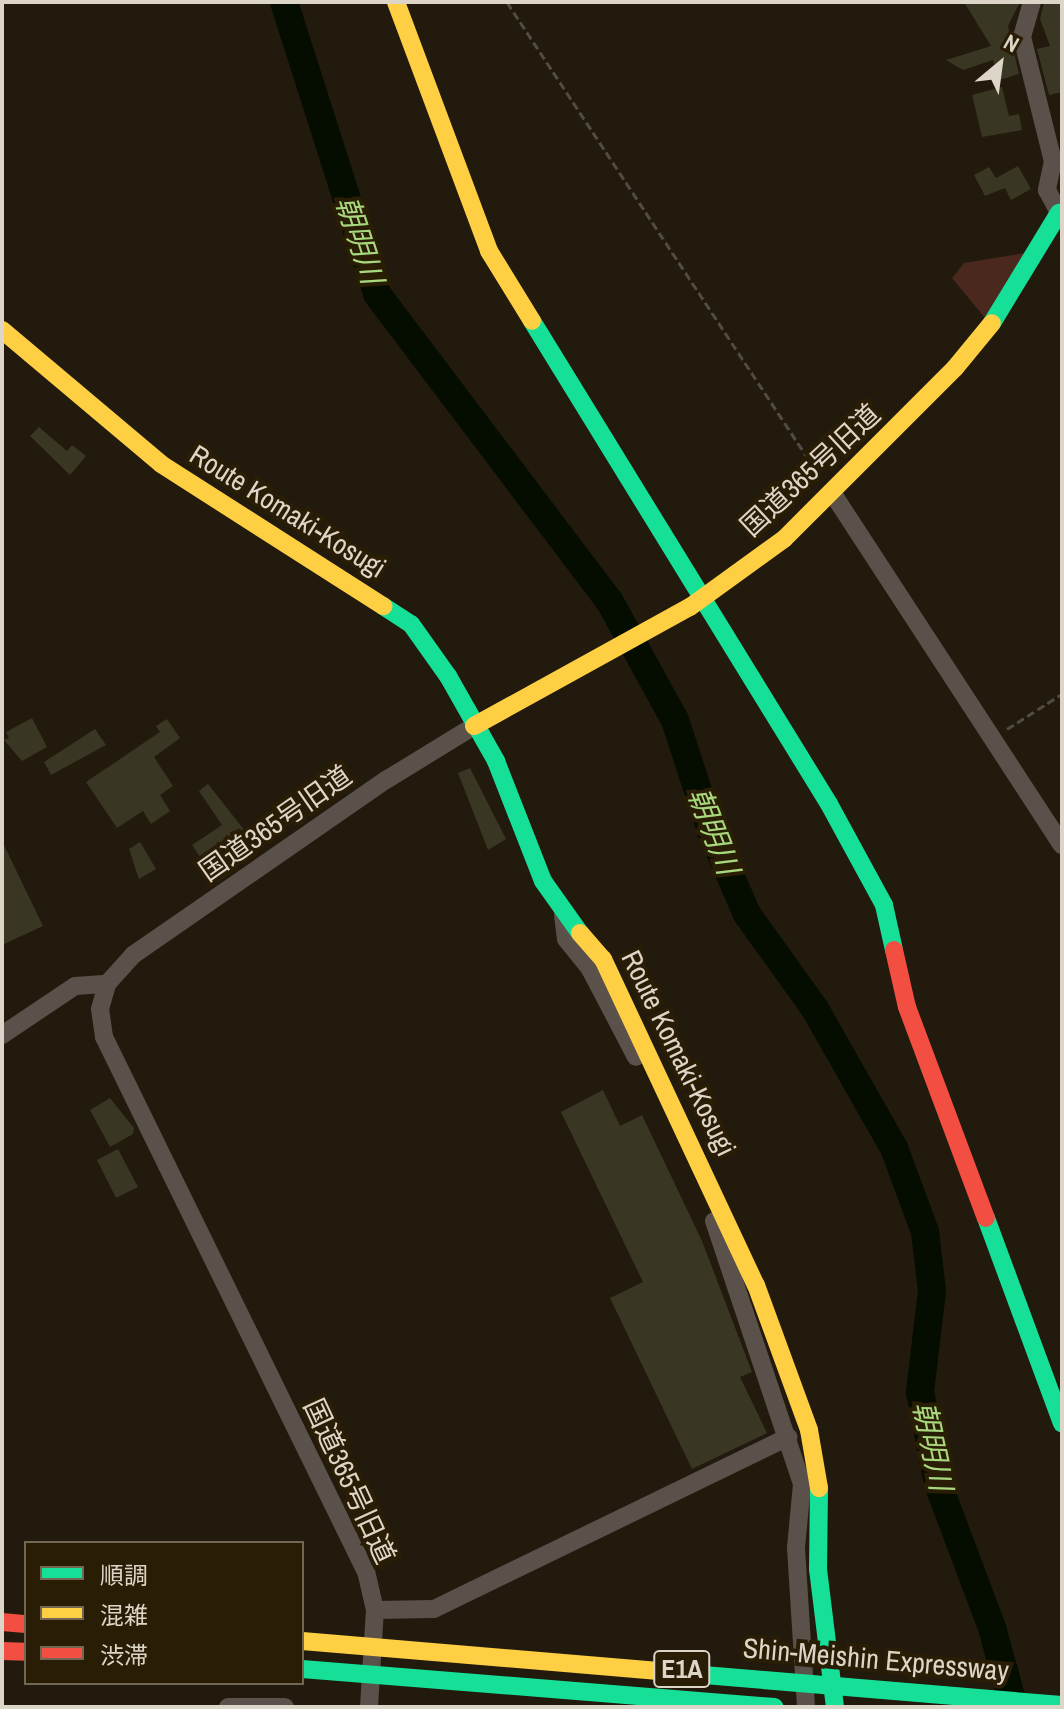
<!DOCTYPE html>
<meta charset="utf-8">
<style>
body{margin:0}
#map{position:relative;width:1064px;height:1709px;overflow:hidden;background:#211a0d;font-family:"Archivo Narrow","Noto Sans JP",sans-serif}
div>[style]{position:absolute}
[style*='--x']{left:calc(var(--x)*1px);top:calc(var(--y)*1px);width:calc(var(--w)*1px);rotate:calc(var(--a)*1deg)}
.green>*{inset:0;background:#4b281e}
.river>*{height:28px;margin:-14px;padding:0 14px;transform-origin:14px;border-radius:14px;background:#050d01}
.building>*{inset:0;background:#3a3624}
.path>*{height:3px;margin-top:-1.5px;transform-origin:0;background:repeating-linear-gradient(90deg,#514b43 0 8px,transparent 0 12px)}
.street>*{height:18px;margin:-9px;padding:0 9px;transform-origin:9px;border-radius:9px;background:#5a514a}
.fast>*{height:18px;margin:-9px;padding:0 9px;transform-origin:9px;border-radius:9px;background:#16e098}
.slow>*{height:18px;margin:-9px;padding:0 9px;transform-origin:9px;border-radius:9px;background:#ffcf43}
.jam>*{height:18px;margin:-9px;padding:0 9px;transform-origin:9px;border-radius:9px;background:#f24e42}
.fast-bridge>*{height:18px;margin:-9px;padding:0 9px;transform-origin:9px;border-radius:9px;background:#16e098}
.slow-bridge>*{height:18px;margin:-9px;padding:0 9px;transform-origin:9px;border-radius:9px;background:#ffcf43}
span{translate:-50% -50%;white-space:nowrap;text-align:center;line-height:1.15;-webkit-text-stroke:8px #291d05;paint-order:stroke}
.shield-label span{padding:2px 6px;background:#291d05;border:2px solid;border-radius:6px;-webkit-text-stroke-width:0}
.shield-label{font-size:26px;color:#ddd5c7;font-weight:700}
.street-label{font-size:28px;color:#ddd5c7}
.water-label{font-size:30px;color:#a8d87d;font-style:italic}
.frame{position:absolute;inset:0;border:4px solid #ddd5c7;pointer-events:none}
.legend{position:absolute;left:24px;top:1541px;width:280px;height:144px;box-sizing:border-box;background:#291d05;border:2px solid #716753;margin:0;padding:10px 14px;list-style:none;font-size:24px;color:#ddd5c7}
.legend li{display:flex;align-items:center;gap:16px;height:40px}
.legend b{width:40px;border:2px solid #716753}
.north{position:absolute;left:960px;top:24px;width:80px;height:80px;-webkit-text-stroke:6px #291d05;paint-order:stroke;rotate:29deg;font-size:22px;font-weight:700;line-height:32px;text-align:center;color:#ddd5c7}
.north::after{content:'';display:block;margin:auto;width:28px;height:36px;background:#ddd5c7;clip-path:polygon(50% 0,100% 100%,50% 72%,0 100%)}
</style>
<div id="map">
<div class="green">
<div style="clip-path:polygon(1031px 252px,985px 318px,952px 278px,964px 263px)"></div>
</div>
<div class="river">
<div style="--x:284;--y:2;--w:306;--a:72.3"></div>
<div style="--x:377;--y:294;--w:386;--a:52.9"></div>
<div style="--x:610;--y:602;--w:135;--a:61.2"></div>
<div style="--x:675;--y:720;--w:117;--a:72"></div>
<div style="--x:711;--y:831;--w:90;--a:66.6"></div>
<div style="--x:747;--y:914;--w:117;--a:54.4"></div>
<div style="--x:815;--y:1009;--w:160;--a:60.4"></div>
<div style="--x:894;--y:1148;--w:90;--a:69.7"></div>
<div style="--x:925;--y:1232;--w:59;--a:83.2"></div>
<div style="--x:932;--y:1291;--w:102;--a:96.8"></div>
<div style="--x:920;--y:1392;--w:94;--a:78.9"></div>
<div style="--x:938;--y:1484;--w:154;--a:69.4"></div>
<div style="--x:992;--y:1628;--w:82;--a:74.4"></div>
</div>
<div class="building">
<div style="clip-path:polygon(964px 2px,1020px 2px,1008px 26px,1019px 74px,1000px 80px,993px 60px,963px 70px,946px 60px,991px 46px)"></div>
<div style="clip-path:polygon(1044px 2px,1062px 2px,1062px 92px,1049px 95px,1037px 49px,1050px 46px,1040px 19px)"></div>
<div style="clip-path:polygon(1002px 87px,1009px 116px,1019px 114px,1022px 130px,982px 137px,972px 95px)"></div>
<div style="clip-path:polygon(1018px 166px,1031px 189px,1011px 200px,1005px 188px,985px 196px,974px 175px,989px 167px,996px 178px)"></div>
<div style="clip-path:polygon(39px 427px,67px 451px,72px 445px,86px 456px,70px 475px,30px 436px)"></div>
<div style="clip-path:polygon(32px 718px,47px 747px,22px 761px,4px 740px,9px 738px,6px 732px)"></div>
<div style="clip-path:polygon(167px 719px,180px 738px,154px 757px,173px 786px,160px 795px,170px 811px,151px 824px,143px 811px,117px 828px,86px 782px,160px 732px,156px 726px)"></div>
<div style="clip-path:polygon(95px 729px,106px 745px,51px 775px,44px 762px)"></div>
<div style="clip-path:polygon(470px 768px,506px 839px,488px 850px,458px 773px)"></div>
<div style="clip-path:polygon(208px 784px,249px 836px,224px 853px,235px 870px,217px 882px,192px 845px,222px 825px,199px 791px)"></div>
<div style="clip-path:polygon(2px 841px,43px 926px,2px 945px)"></div>
<div style="clip-path:polygon(140px 842px,156px 869px,139px 879px,129px 849px)"></div>
<div style="clip-path:polygon(603px 1090px,620px 1126px,642px 1115px,702px 1241px,752px 1372px,740px 1377px,767px 1433px,692px 1469px,610px 1298px,643px 1282px,561px 1112px)"></div>
<div style="clip-path:polygon(110px 1098px,134px 1128px,133px 1134px,110px 1147px,90px 1110px)"></div>
<div style="clip-path:polygon(118px 1149px,138px 1187px,116px 1198px,97px 1160px)"></div>
</div>
<div class="path">
<div style="--x:507;--y:2;--w:567;--a:56.59"></div>
<div style="--x:1007;--y:729;--w:65;--a:-32.5"></div>
</div>
<div class="street">
<div style="--x:1032;--y:2;--w:36;--a:106"></div>
<div style="--x:1022;--y:37;--w:128;--a:76"></div>
<div style="--x:1053;--y:161;--w:30;--a:102"></div>
<div style="--x:1047;--y:190;--w:26;--a:62"></div>
<div style="--x:833;--y:494;--w:419;--a:56.9"></div>
<div style="--x:563;--y:915;--w:24;--a:83"></div>
<div style="--x:566;--y:939;--w:38;--a:51"></div>
<div style="--x:590;--y:969;--w:99;--a:62.4"></div>
<div style="--x:2;--y:1035;--w:88;--a:-33.9"></div>
<div style="--x:75;--y:986;--w:32;--a:-4"></div>
<div style="--x:714;--y:1221;--w:277;--a:71.5"></div>
<div style="--x:802;--y:1484;--w:64;--a:95.4"></div>
<div style="--x:796;--y:1548;--w:159;--a:86.4"></div>
<div style="--x:375;--y:1610;--w:59;--a:-1"></div>
<div style="--x:434;--y:1609;--w:394;--a:-25.9"></div>
<div style="--x:228;--y:1707;--w:57;--a:0"></div>
<div style="--x:369;--y:1707;--w:97;--a:-86.5"></div>
<div style="--x:375;--y:1610;--w:39;--a:-103"></div>
<div style="--x:366;--y:1572;--w:596;--a:-116.09"></div>
<div style="--x:104;--y:1037;--w:28;--a:-98"></div>
<div style="--x:100;--y:1009;--w:26;--a:-74"></div>
<div style="--x:107;--y:984;--w:39;--a:-48"></div>
<div style="--x:133;--y:955;--w:308;--a:-34.7"></div>
<div style="--x:386;--y:780;--w:103;--a:-31.5"></div>
</div>
<div class="fast">
<div style="--x:532;--y:321;--w:567;--a:58.41"></div>
<div style="--x:829;--y:804;--w:115;--a:61.4"></div>
<div style="--x:884;--y:905;--w:46;--a:77.5"></div>
<div style="--x:992;--y:323;--w:129;--a:-58.7"></div>
<div style="--x:383;--y:606;--w:33;--a:33"></div>
<div style="--x:411;--y:624;--w:64;--a:54.6"></div>
<div style="--x:448;--y:676;--w:98;--a:60.5"></div>
<div style="--x:496;--y:761;--w:129;--a:68.6"></div>
<div style="--x:543;--y:881;--w:64;--a:54.6"></div>
<div style="--x:986;--y:1218;--w:219;--a:69.7"></div>
<div style="--x:819;--y:1488;--w:81;--a:90.7"></div>
<div style="--x:818;--y:1569;--w:139;--a:83"></div>
</div>
<div class="slow">
<div style="--x:396;--y:2;--w:266;--a:69.5"></div>
<div style="--x:489;--y:251;--w:82;--a:58.4"></div>
<div style="--x:2;--y:330;--w:208;--a:40.1"></div>
<div style="--x:161;--y:464;--w:264;--a:32.6"></div>
<div style="--x:474;--y:726;--w:247;--a:-28.9"></div>
<div style="--x:690;--y:607;--w:116;--a:-35.9"></div>
<div style="--x:784;--y:539;--w:242;--a:-45"></div>
<div style="--x:955;--y:368;--w:58;--a:-50.6"></div>
<div style="--x:580;--y:933;--w:35;--a:49"></div>
<div style="--x:603;--y:959;--w:360;--a:64.9"></div>
<div style="--x:756;--y:1285;--w:154;--a:69.9"></div>
<div style="--x:809;--y:1430;--w:59;--a:80.2"></div>
</div>
<div class="jam">
<div style="--x:894;--y:950;--w:58;--a:77.2"></div>
<div style="--x:907;--y:1007;--w:225;--a:69.5"></div>
<div style="--x:2;--y:1622;--w:24;--a:5"></div>
<div style="--x:2;--y:1651;--w:24;--a:2"></div>
</div>
<div class="fast-bridge">
<div style="--x:302;--y:1669;--w:474;--a:4.6"></div>
<div style="--x:656;--y:1671;--w:407;--a:4.8"></div>
</div>
<div class="slow-bridge">
<div style="--x:302;--y:1641;--w:355;--a:4.8"></div>
</div>
<div class="shield-label">
<span style="left:682px;top:1669px">E1A</span>
</div>
<div class="street-label">
<span style="left:810px;top:470px;rotate:-43deg">国道365号旧道</span>
<span style="left:288px;top:511px;rotate:32deg">Route Komaki-Kosugi</span>
<span style="left:275px;top:823px;rotate:-35deg">国道365号旧道</span>
<span style="left:679px;top:1053px;rotate:64deg">Route Komaki-Kosugi</span>
<span style="left:350px;top:1481px;rotate:65deg">国道365号旧道</span>
<span style="left:876px;top:1659px;rotate:5deg">Shin-Meishin Expressway</span>
</div>
<div class="water-label">
<span style="left:360px;top:240px;rotate:72deg">朝明川</span>
<span style="left:714px;top:831px;rotate:69deg">朝明川</span>
<span style="left:933px;top:1446px;rotate:78deg">朝明川</span>
</div>
<div class="frame"></div>
<ul class="legend">
<li><b style="height:10px;background:#16e098"></b>順調</li>
<li><b style="height:10px;background:#ffcf43"></b>混雑</li>
<li><b style="height:10px;background:#f24e42"></b>渋滞</li>
</ul>
<div class="north">N</div>
</div>
